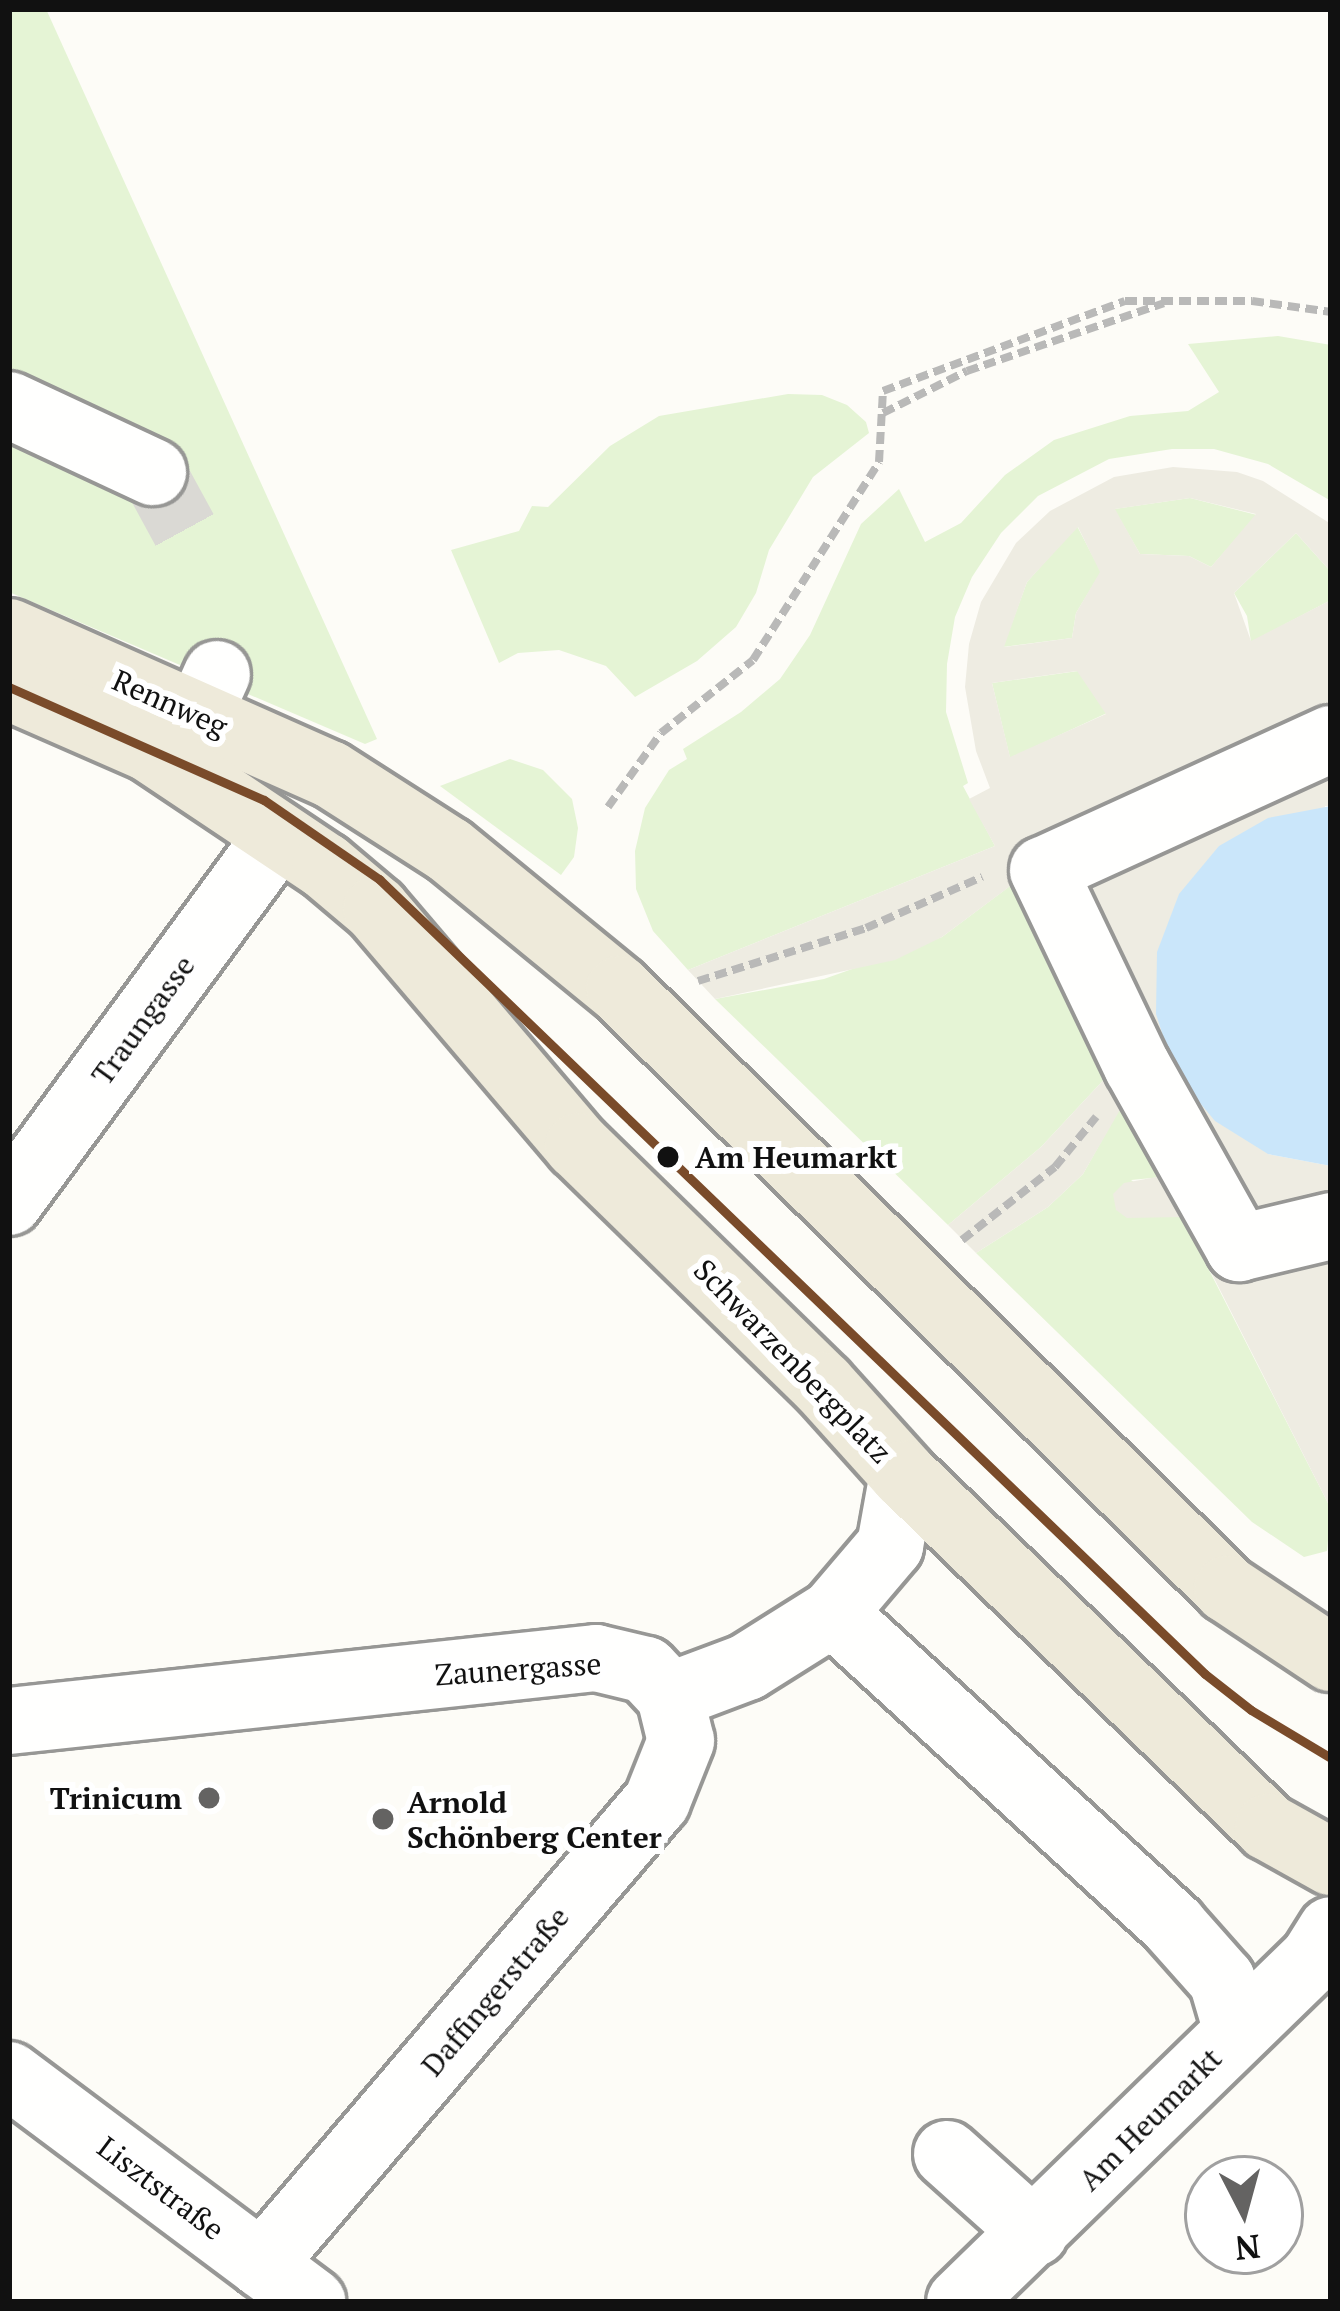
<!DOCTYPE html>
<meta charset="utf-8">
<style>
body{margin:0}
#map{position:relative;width:1340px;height:2311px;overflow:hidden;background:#fdfcf7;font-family:"PT Serif",serif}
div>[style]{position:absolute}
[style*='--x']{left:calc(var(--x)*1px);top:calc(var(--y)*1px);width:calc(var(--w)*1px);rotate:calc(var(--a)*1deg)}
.green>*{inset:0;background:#e5f4d5}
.plaza>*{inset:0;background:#eeece2}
.water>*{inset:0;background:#cae6fa}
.minor-tunnel>*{height:66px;margin-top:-33px;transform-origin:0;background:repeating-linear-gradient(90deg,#dad9d4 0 66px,transparent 0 99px)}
.path>*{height:8px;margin-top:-4px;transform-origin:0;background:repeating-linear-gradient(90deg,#b9b9b8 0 12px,transparent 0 18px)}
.roads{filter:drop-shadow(3px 0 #979795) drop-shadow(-3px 0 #979795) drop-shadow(0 3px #979795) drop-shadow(0 -3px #979795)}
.minor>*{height:66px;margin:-33px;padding:0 33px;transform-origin:33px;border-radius:33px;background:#fffffe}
.major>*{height:66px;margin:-33px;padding:0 33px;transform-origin:33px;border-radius:33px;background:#eeeada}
.tram-1>*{height:9px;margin:-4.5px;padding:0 4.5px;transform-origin:4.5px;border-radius:4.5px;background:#7a4b2a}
.dots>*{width:33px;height:33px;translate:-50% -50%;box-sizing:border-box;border:6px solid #fff;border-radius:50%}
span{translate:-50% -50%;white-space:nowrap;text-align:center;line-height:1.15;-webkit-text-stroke:12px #fff;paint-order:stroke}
.street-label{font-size:30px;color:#111}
.stop-label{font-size:30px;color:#111;font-weight:700}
.left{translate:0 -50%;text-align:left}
.poi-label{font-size:30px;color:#111;font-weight:700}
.right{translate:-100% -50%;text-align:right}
.frame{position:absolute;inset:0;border:12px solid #111;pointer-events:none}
.north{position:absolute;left:1184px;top:2155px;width:120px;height:120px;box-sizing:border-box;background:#fff;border:3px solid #a0a0a0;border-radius:50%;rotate:174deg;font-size:33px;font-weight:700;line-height:48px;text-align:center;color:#111}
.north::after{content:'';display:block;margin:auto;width:42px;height:54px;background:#646362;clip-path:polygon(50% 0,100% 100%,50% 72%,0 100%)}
</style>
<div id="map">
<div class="green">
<div style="clip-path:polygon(9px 9px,46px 9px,377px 739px,365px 744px,9px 592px)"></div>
<div style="clip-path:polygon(1278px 336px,1331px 345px,1331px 501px,1268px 464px,1214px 449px,1172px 449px,1109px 459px,1038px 496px,1001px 533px,972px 577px,955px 617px,947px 664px,946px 712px,968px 783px,963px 786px,995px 846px,688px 970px,653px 931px,636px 889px,635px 851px,645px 808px,669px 770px,687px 759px,683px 749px,741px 712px,780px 679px,810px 635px,861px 524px,899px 489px,925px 542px,961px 523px,1005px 475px,1054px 440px,1130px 416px,1188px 411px,1219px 392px,1188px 344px)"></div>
<div style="clip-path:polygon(788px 394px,822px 395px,847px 405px,866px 422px,869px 433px,813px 477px,769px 550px,756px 593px,736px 627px,697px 661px,635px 697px,606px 666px,559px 650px,518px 653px,499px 663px,451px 550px,519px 531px,532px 506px,548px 507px,610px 446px,659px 416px)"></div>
<div style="clip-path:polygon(1190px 498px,1257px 515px,1211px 567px,1189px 556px,1140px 554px,1114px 509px)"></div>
<div style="clip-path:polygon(1077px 526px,1101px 572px,1076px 613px,1072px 638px,1003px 647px,1027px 582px)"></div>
<div style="clip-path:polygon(1296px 533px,1331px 572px,1331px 600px,1251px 642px,1247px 616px,1234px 593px)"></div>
<div style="clip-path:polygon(1078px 671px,1107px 713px,1010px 758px,992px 683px)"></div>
<div style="clip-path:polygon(510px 759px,543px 770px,572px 799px,578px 828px,574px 857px,561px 875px,440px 786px)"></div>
<div style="clip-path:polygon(1014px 883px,1111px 1072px,1041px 1147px,948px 1225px,715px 999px,824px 979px,942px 937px)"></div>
<div style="clip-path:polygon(1124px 1101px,1163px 1177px,1131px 1180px,1182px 1217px,1331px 1509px,1327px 1551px,1304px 1557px,1252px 1522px,976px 1253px,1048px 1207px,1083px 1174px)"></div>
</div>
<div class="plaza">
<div style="clip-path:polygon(evenodd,1173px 467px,1237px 472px,1263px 481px,1331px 524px,1331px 572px,1296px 533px,1234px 593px,1251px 641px,1331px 600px,1331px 806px,1325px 806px,1268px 1154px,1331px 1166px,1331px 1509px,1183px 1217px,1127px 1218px,1116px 1210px,1113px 1194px,1124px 1183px,1162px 1176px,1124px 1103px,1083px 1174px,1048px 1207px,976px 1253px,948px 1225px,1041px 1147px,1111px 1072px,1013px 884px,942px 937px,895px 960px,715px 999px,688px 970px,995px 846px,969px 799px,990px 788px,976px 751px,965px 687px,969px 644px,981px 602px,1016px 543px,1050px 511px,1114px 477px,1173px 467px,1190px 498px,1256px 514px,1211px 567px,1189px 556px,1140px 554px,1115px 509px,1190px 498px,1173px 467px,1078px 527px,1100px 572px,1076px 613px,1072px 638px,1004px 647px,1027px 582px,1078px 527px,1173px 467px,1077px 671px,1106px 714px,1010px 757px,992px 683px,1077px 671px)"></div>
</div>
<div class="water">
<div style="clip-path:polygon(1331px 806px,1331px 1166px,1268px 1154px,1215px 1121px,1175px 1073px,1156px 1014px,1157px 952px,1179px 894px,1219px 846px,1268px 818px)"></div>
</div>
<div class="minor-tunnel">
<div style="--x:153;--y:472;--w:77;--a:61.4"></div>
</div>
<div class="path">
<div style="--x:883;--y:413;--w:94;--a:-26.6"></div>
<div style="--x:967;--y:371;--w:208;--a:-19"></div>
<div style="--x:608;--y:807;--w:91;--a:-54.4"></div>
<div style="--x:661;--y:733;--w:117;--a:-38.4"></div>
<div style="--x:753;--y:660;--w:235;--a:-57.5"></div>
<div style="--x:879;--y:462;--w:71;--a:-86.8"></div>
<div style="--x:883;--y:391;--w:258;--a:-20.4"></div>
<div style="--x:1125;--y:301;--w:127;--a:0"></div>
<div style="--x:1252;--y:301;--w:80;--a:7.9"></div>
<div style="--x:698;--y:981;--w:176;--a:-17.5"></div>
<div style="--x:866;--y:928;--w:127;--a:-23.7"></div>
<div style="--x:962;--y:1240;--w:118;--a:-38.1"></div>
<div style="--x:1055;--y:1167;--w:65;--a:-50.6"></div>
</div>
<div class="roads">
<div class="minor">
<div style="--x:9;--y:405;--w:159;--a:25"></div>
<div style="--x:198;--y:716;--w:46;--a:-65.7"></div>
<div style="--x:1331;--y:739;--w:316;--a:155.5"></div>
<div style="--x:1043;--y:870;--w:217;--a:64.4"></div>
<div style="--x:1137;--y:1066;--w:209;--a:60.7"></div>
<div style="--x:1239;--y:1248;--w:95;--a:-13.4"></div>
<div style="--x:9;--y:1202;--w:453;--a:-53.7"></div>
<div style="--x:833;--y:1613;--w:463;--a:42.5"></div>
<div style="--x:1174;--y:1926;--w:72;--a:48.4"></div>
<div style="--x:1222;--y:1980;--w:53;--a:73.6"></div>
<div style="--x:670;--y:1696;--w:82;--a:-20.6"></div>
<div style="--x:747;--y:1667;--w:102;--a:-32.1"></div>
<div style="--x:833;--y:1613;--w:88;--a:-49.6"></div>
<div style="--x:890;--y:1546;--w:73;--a:-79.8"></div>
<div style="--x:9;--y:1721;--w:590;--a:-6.13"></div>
<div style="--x:596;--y:1658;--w:51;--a:13.5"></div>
<div style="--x:646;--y:1670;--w:35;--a:47"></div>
<div style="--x:670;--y:1696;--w:46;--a:76.3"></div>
<div style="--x:681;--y:1741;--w:65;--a:111.8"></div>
<div style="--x:657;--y:1801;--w:609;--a:130.47"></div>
<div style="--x:9;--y:2075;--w:379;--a:36.8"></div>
<div style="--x:947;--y:2154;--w:118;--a:41.9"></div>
<div style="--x:960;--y:2302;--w:492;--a:-44.2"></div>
<div style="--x:1313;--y:1959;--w:34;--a:-58"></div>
</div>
<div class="major">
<div style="--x:9;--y:632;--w:351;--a:23.9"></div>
<div style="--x:330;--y:774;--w:141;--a:32.6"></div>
<div style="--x:449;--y:850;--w:220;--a:39.3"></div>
<div style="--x:619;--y:989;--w:854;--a:44.62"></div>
<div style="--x:1227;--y:1589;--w:125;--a:33.6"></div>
<div style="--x:9;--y:687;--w:154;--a:23.7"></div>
<div style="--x:150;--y:749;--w:211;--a:33.8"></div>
<div style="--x:325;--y:866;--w:67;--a:40.1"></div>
<div style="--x:376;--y:909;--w:311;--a:49.6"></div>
<div style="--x:578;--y:1146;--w:342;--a:44.3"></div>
<div style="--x:823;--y:1385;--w:120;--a:48"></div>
<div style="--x:903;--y:1474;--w:508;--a:44.04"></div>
<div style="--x:1268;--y:1827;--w:72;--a:29.1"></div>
</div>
</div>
<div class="tram-1">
<div style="--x:9;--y:687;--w:279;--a:23.9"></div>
<div style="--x:264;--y:800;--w:140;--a:34.5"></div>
<div style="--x:379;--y:879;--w:1146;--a:43.9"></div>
<div style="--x:1205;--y:1674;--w:58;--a:38"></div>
<div style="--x:1251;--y:1710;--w:93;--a:31"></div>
</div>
<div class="dots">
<div style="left:668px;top:1157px;background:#111"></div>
<div style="left:209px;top:1798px;background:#646362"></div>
<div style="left:383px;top:1819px;background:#646362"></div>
</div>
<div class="street-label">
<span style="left:170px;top:703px;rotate:24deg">Rennweg</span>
<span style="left:143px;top:1020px;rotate:-54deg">Traungasse</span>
<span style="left:793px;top:1361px;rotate:46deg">Schwarzenbergplatz</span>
<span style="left:518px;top:1669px;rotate:-4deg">Zaunergasse</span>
<span style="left:495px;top:1991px;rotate:-50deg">Daffingerstraße</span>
<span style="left:1150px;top:2119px;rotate:-45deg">Am Heumarkt</span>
<span style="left:161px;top:2188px;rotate:37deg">Lisztstraße</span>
</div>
<div class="stop-label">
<span class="left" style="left:695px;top:1157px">Am Heumarkt</span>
</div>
<div class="poi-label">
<span class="right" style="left:182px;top:1798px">Trinicum</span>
<span class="left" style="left:407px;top:1819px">Arnold<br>Schönberg Center</span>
</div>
<div class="frame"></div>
<div class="north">N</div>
</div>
